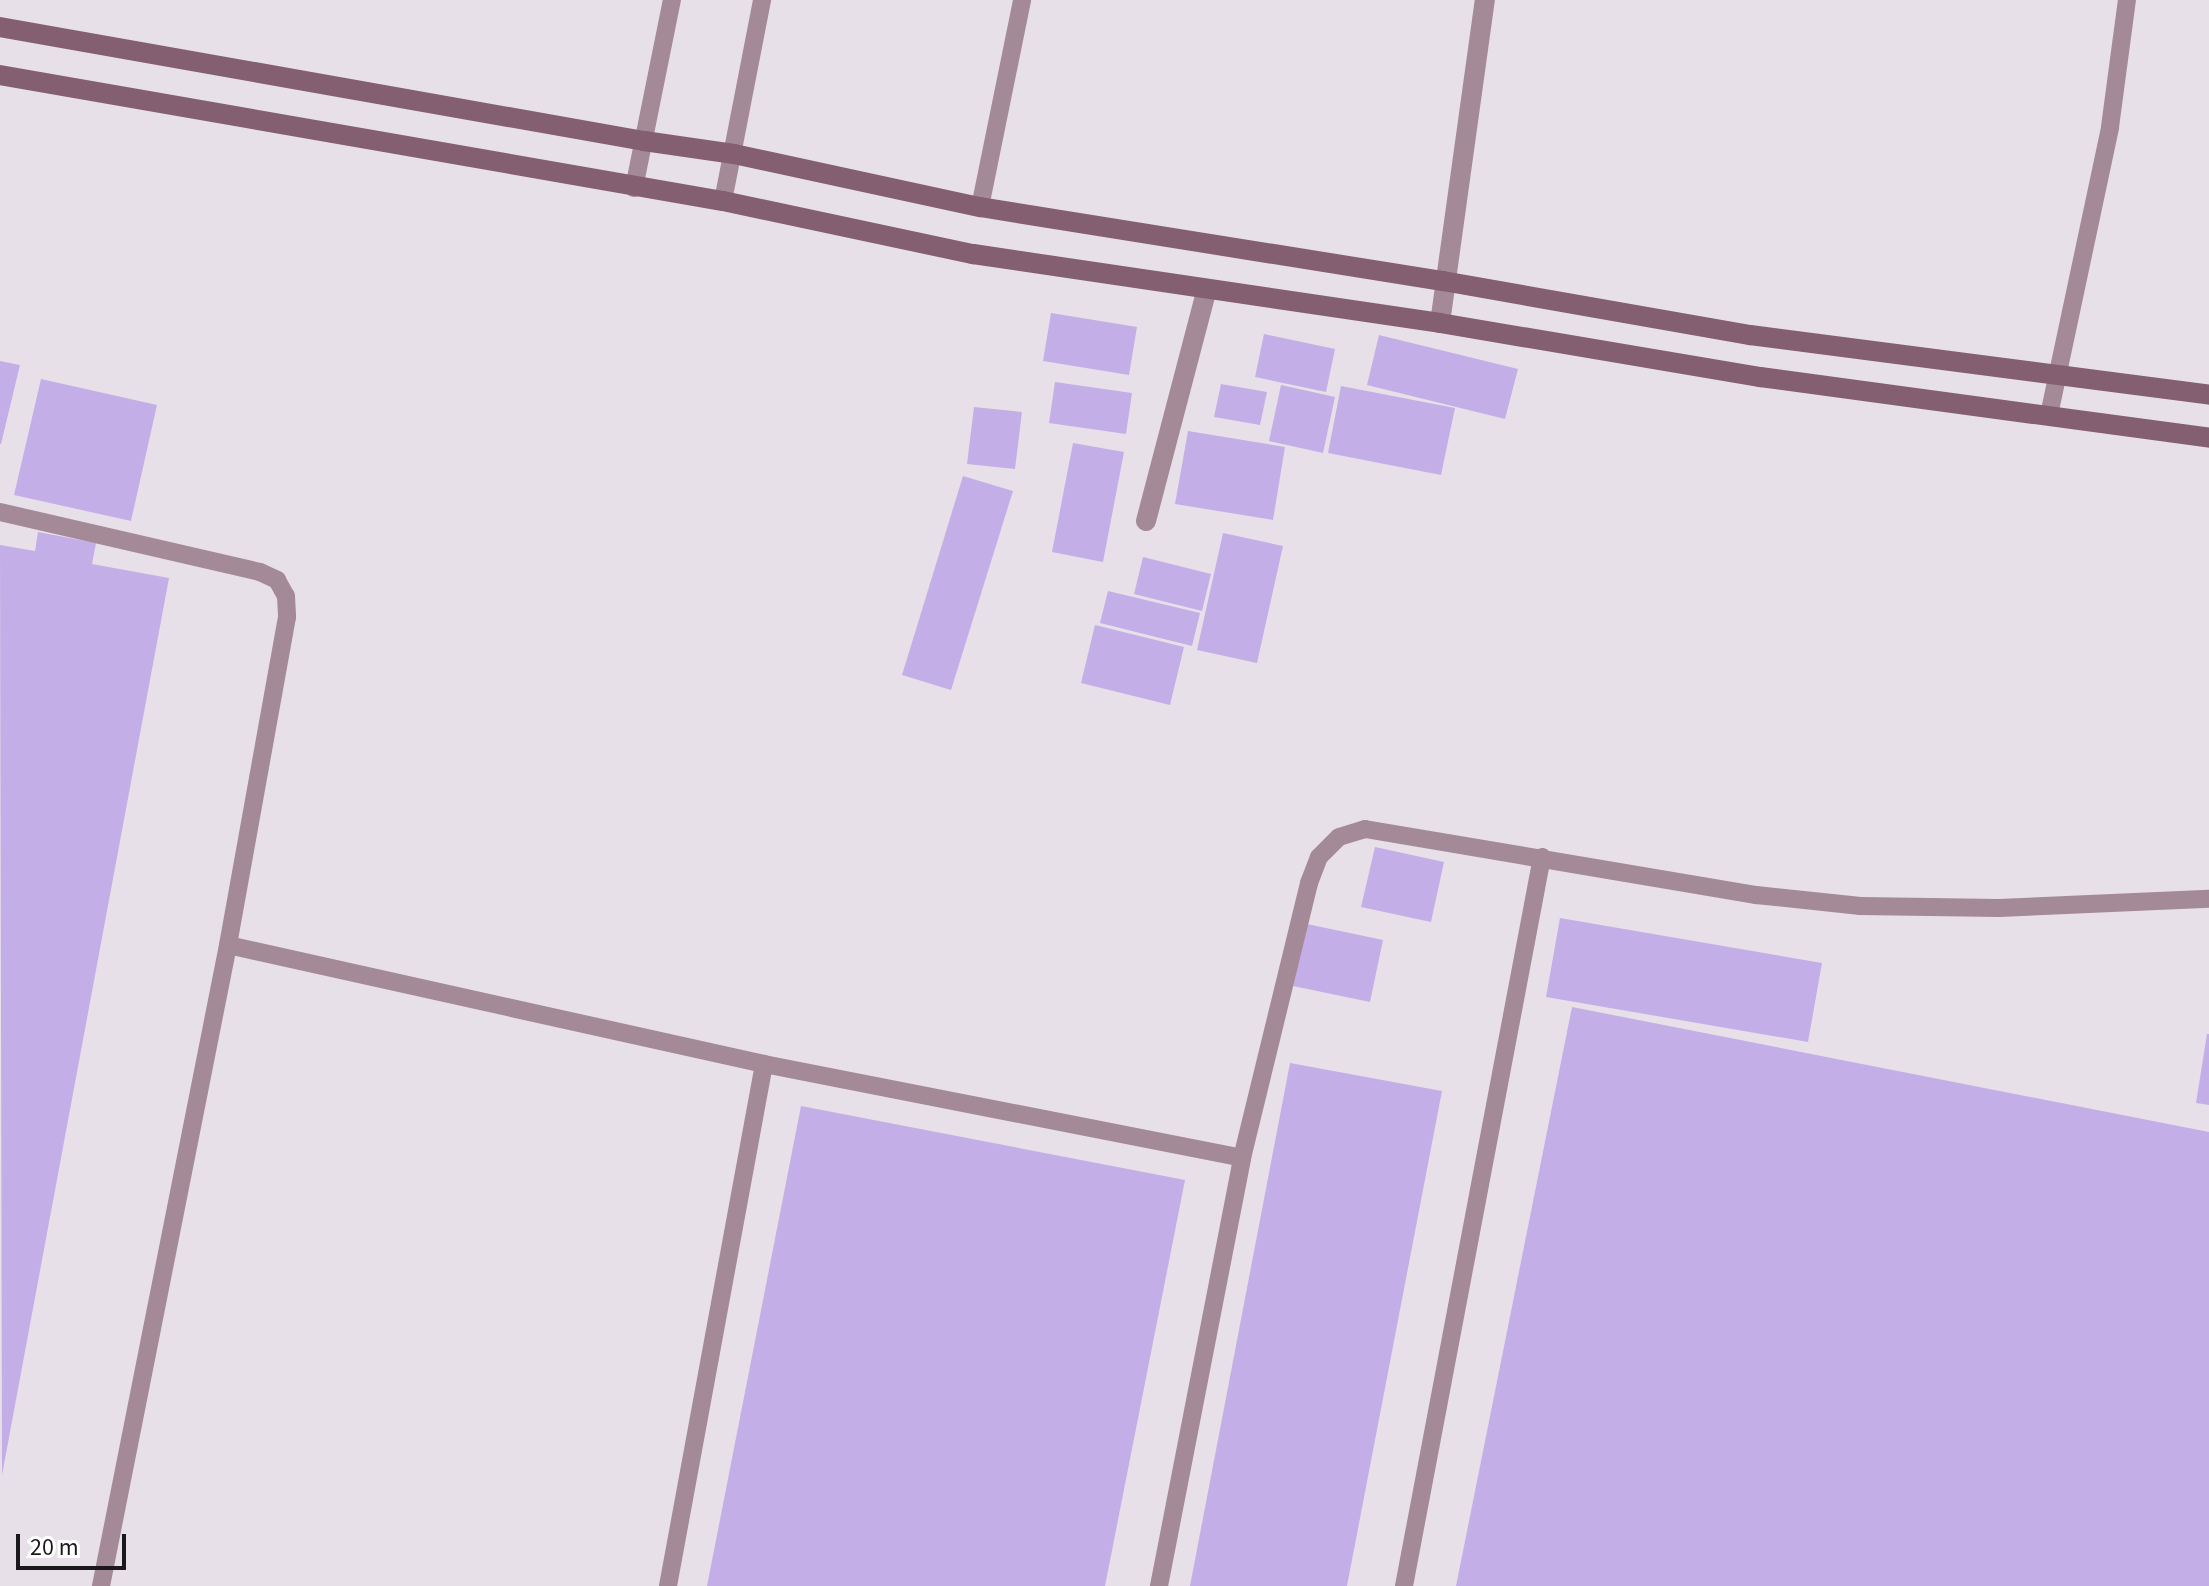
<!DOCTYPE html>
<style>
body{margin:0}
#map{position:relative;width:2209px;height:1586px;overflow:hidden;background:#e7e0e8;font-family:"Source Sans 3",sans-serif}
div>[style]{position:absolute}
[style*='--x']{left:calc(var(--x)*1px);top:calc(var(--y)*1px);width:calc(var(--w)*1px);rotate:calc(var(--a)*1deg)}
.building>*{inset:0;background:#c4aee7}
.lane>*{height:18px;margin:-9px;padding:0 9px;transform-origin:9px;border-radius:9px;background:#a48996}
.street>*{height:20px;margin:-10px;padding:0 10px;transform-origin:10px;border-radius:10px;background:#a48996}
.secondary>*{height:20px;margin:-10px;padding:0 10px;transform-origin:10px;border-radius:10px;background:#845e71}
span{translate:-50% -50%;white-space:nowrap;text-align:center;line-height:1.15;-webkit-text-stroke:7px #fff;paint-order:stroke}
.scale{position:absolute;left:16px;top:1534px;width:110px;height:36px;box-sizing:border-box;border:4px solid #1a181a;border-top:0;padding-left:10px;font-size:24px;line-height:28px;white-space:nowrap;color:#1a181a;-webkit-text-stroke:6px #fff;paint-order:stroke}
</style>
<div id="map">
<div class="building">
<div style="clip-path:polygon(1051px 313px,1137px 327px,1129px 375px,1043px 361px)"></div>
<div style="clip-path:polygon(1264px 334px,1335px 349px,1326px 392px,1255px 377px)"></div>
<div style="clip-path:polygon(1379px 335px,1518px 369px,1505px 419px,1367px 385px)"></div>
<div style="clip-path:polygon(0 361px,20px 365px,1px 444px,0 444px)"></div>
<div style="clip-path:polygon(41px 379px,157px 405px,131px 521px,14px 495px)"></div>
<div style="clip-path:polygon(1055px 382px,1132px 393px,1126px 434px,1049px 423px)"></div>
<div style="clip-path:polygon(1221px 384px,1267px 392px,1260px 425px,1214px 417px)"></div>
<div style="clip-path:polygon(1281px 385px,1335px 397px,1323px 453px,1269px 441px)"></div>
<div style="clip-path:polygon(1341px 386px,1455px 408px,1441px 475px,1328px 453px)"></div>
<div style="clip-path:polygon(974px 407px,1022px 412px,1015px 469px,967px 464px)"></div>
<div style="clip-path:polygon(1188px 431px,1285px 447px,1273px 520px,1175px 504px)"></div>
<div style="clip-path:polygon(1073px 443px,1124px 452px,1103px 562px,1052px 552px)"></div>
<div style="clip-path:polygon(963px 476px,1013px 491px,951px 690px,902px 675px)"></div>
<div style="clip-path:polygon(38px 532px,96px 543px,92px 564px,169px 578px,2px 1475px,0 545px,35px 551px)"></div>
<div style="clip-path:polygon(1223px 533px,1283px 546px,1257px 663px,1197px 650px)"></div>
<div style="clip-path:polygon(1143px 557px,1211px 574px,1202px 611px,1134px 594px)"></div>
<div style="clip-path:polygon(1108px 591px,1200px 613px,1192px 646px,1100px 623px)"></div>
<div style="clip-path:polygon(1095px 625px,1184px 647px,1170px 705px,1081px 683px)"></div>
<div style="clip-path:polygon(1375px 847px,1444px 862px,1431px 922px,1361px 907px)"></div>
<div style="clip-path:polygon(1560px 918px,1822px 963px,1808px 1042px,1546px 997px)"></div>
<div style="clip-path:polygon(1307px 924px,1383px 940px,1370px 1002px,1293px 986px)"></div>
<div style="clip-path:polygon(1572px 1007px,2209px 1132px,2209px 1586px,1456px 1586px)"></div>
<div style="clip-path:polygon(2207px 1034px,2209px 1034px,2209px 1105px,2196px 1103px)"></div>
<div style="clip-path:polygon(1290px 1063px,1442px 1091px,1347px 1586px,1190px 1586px)"></div>
<div style="clip-path:polygon(801px 1106px,1185px 1180px,1105px 1586px,707px 1586px)"></div>
</div>
<div class="lane">
<div style="--x:634;--y:188;--w:192;--a:-78.6"></div>
<div style="--x:723;--y:201;--w:205;--a:-79"></div>
<div style="--x:980;--y:207;--w:211;--a:-78.5"></div>
<div style="--x:2049;--y:415;--w:294;--a:-78"></div>
<div style="--x:2110;--y:127;--w:128;--a:-82.4"></div>
<div style="--x:0;--y:512;--w:267;--a:13"></div>
<div style="--x:260;--y:572;--w:19;--a:25"></div>
<div style="--x:277;--y:580;--w:18;--a:61"></div>
<div style="--x:286;--y:596;--w:21;--a:87"></div>
<div style="--x:287;--y:617;--w:333;--a:100.2"></div>
<div style="--x:101;--y:1586;--w:653;--a:-78.79"></div>
<div style="--x:228;--y:945;--w:549;--a:12.52"></div>
<div style="--x:764;--y:1064;--w:487;--a:11.1"></div>
<div style="--x:668;--y:1586;--w:531;--a:-79.58"></div>
<div style="--x:1159;--y:1586;--w:436;--a:-79"></div>
<div style="--x:1242;--y:1158;--w:283;--a:-76.3"></div>
<div style="--x:1309;--y:883;--w:28;--a:-69"></div>
<div style="--x:1319;--y:857;--w:28;--a:-45"></div>
<div style="--x:1339;--y:837;--w:27;--a:-17"></div>
<div style="--x:1365;--y:829;--w:397;--a:9.6"></div>
<div style="--x:1756;--y:895;--w:105;--a:6"></div>
<div style="--x:1860;--y:906;--w:139;--a:0.8"></div>
<div style="--x:1999;--y:908;--w:210;--a:-2.5"></div>
<div style="--x:1404;--y:1586;--w:742;--a:-79.28"></div>
</div>
<div class="street">
<div style="--x:1440;--y:323;--w:326;--a:-82.1"></div>
<div style="--x:1146;--y:521;--w:240;--a:-75.3"></div>
</div>
<div class="secondary">
<div style="--x:0;--y:27;--w:654;--a:10.04"></div>
<div style="--x:644;--y:141;--w:91;--a:8.2"></div>
<div style="--x:734;--y:154;--w:252;--a:12.2"></div>
<div style="--x:980;--y:207;--w:469;--a:9.1"></div>
<div style="--x:1443;--y:281;--w:312;--a:10"></div>
<div style="--x:1750;--y:335;--w:463;--a:7.4"></div>
<div style="--x:0;--y:75;--w:734;--a:9.89"></div>
<div style="--x:723;--y:201;--w:256;--a:12"></div>
<div style="--x:973;--y:254;--w:472;--a:8.4"></div>
<div style="--x:1440;--y:323;--w:325;--a:9.6"></div>
<div style="--x:1760;--y:377;--w:453;--a:7.7"></div>
</div>
<div class="scale">20 m</div>
</div>
